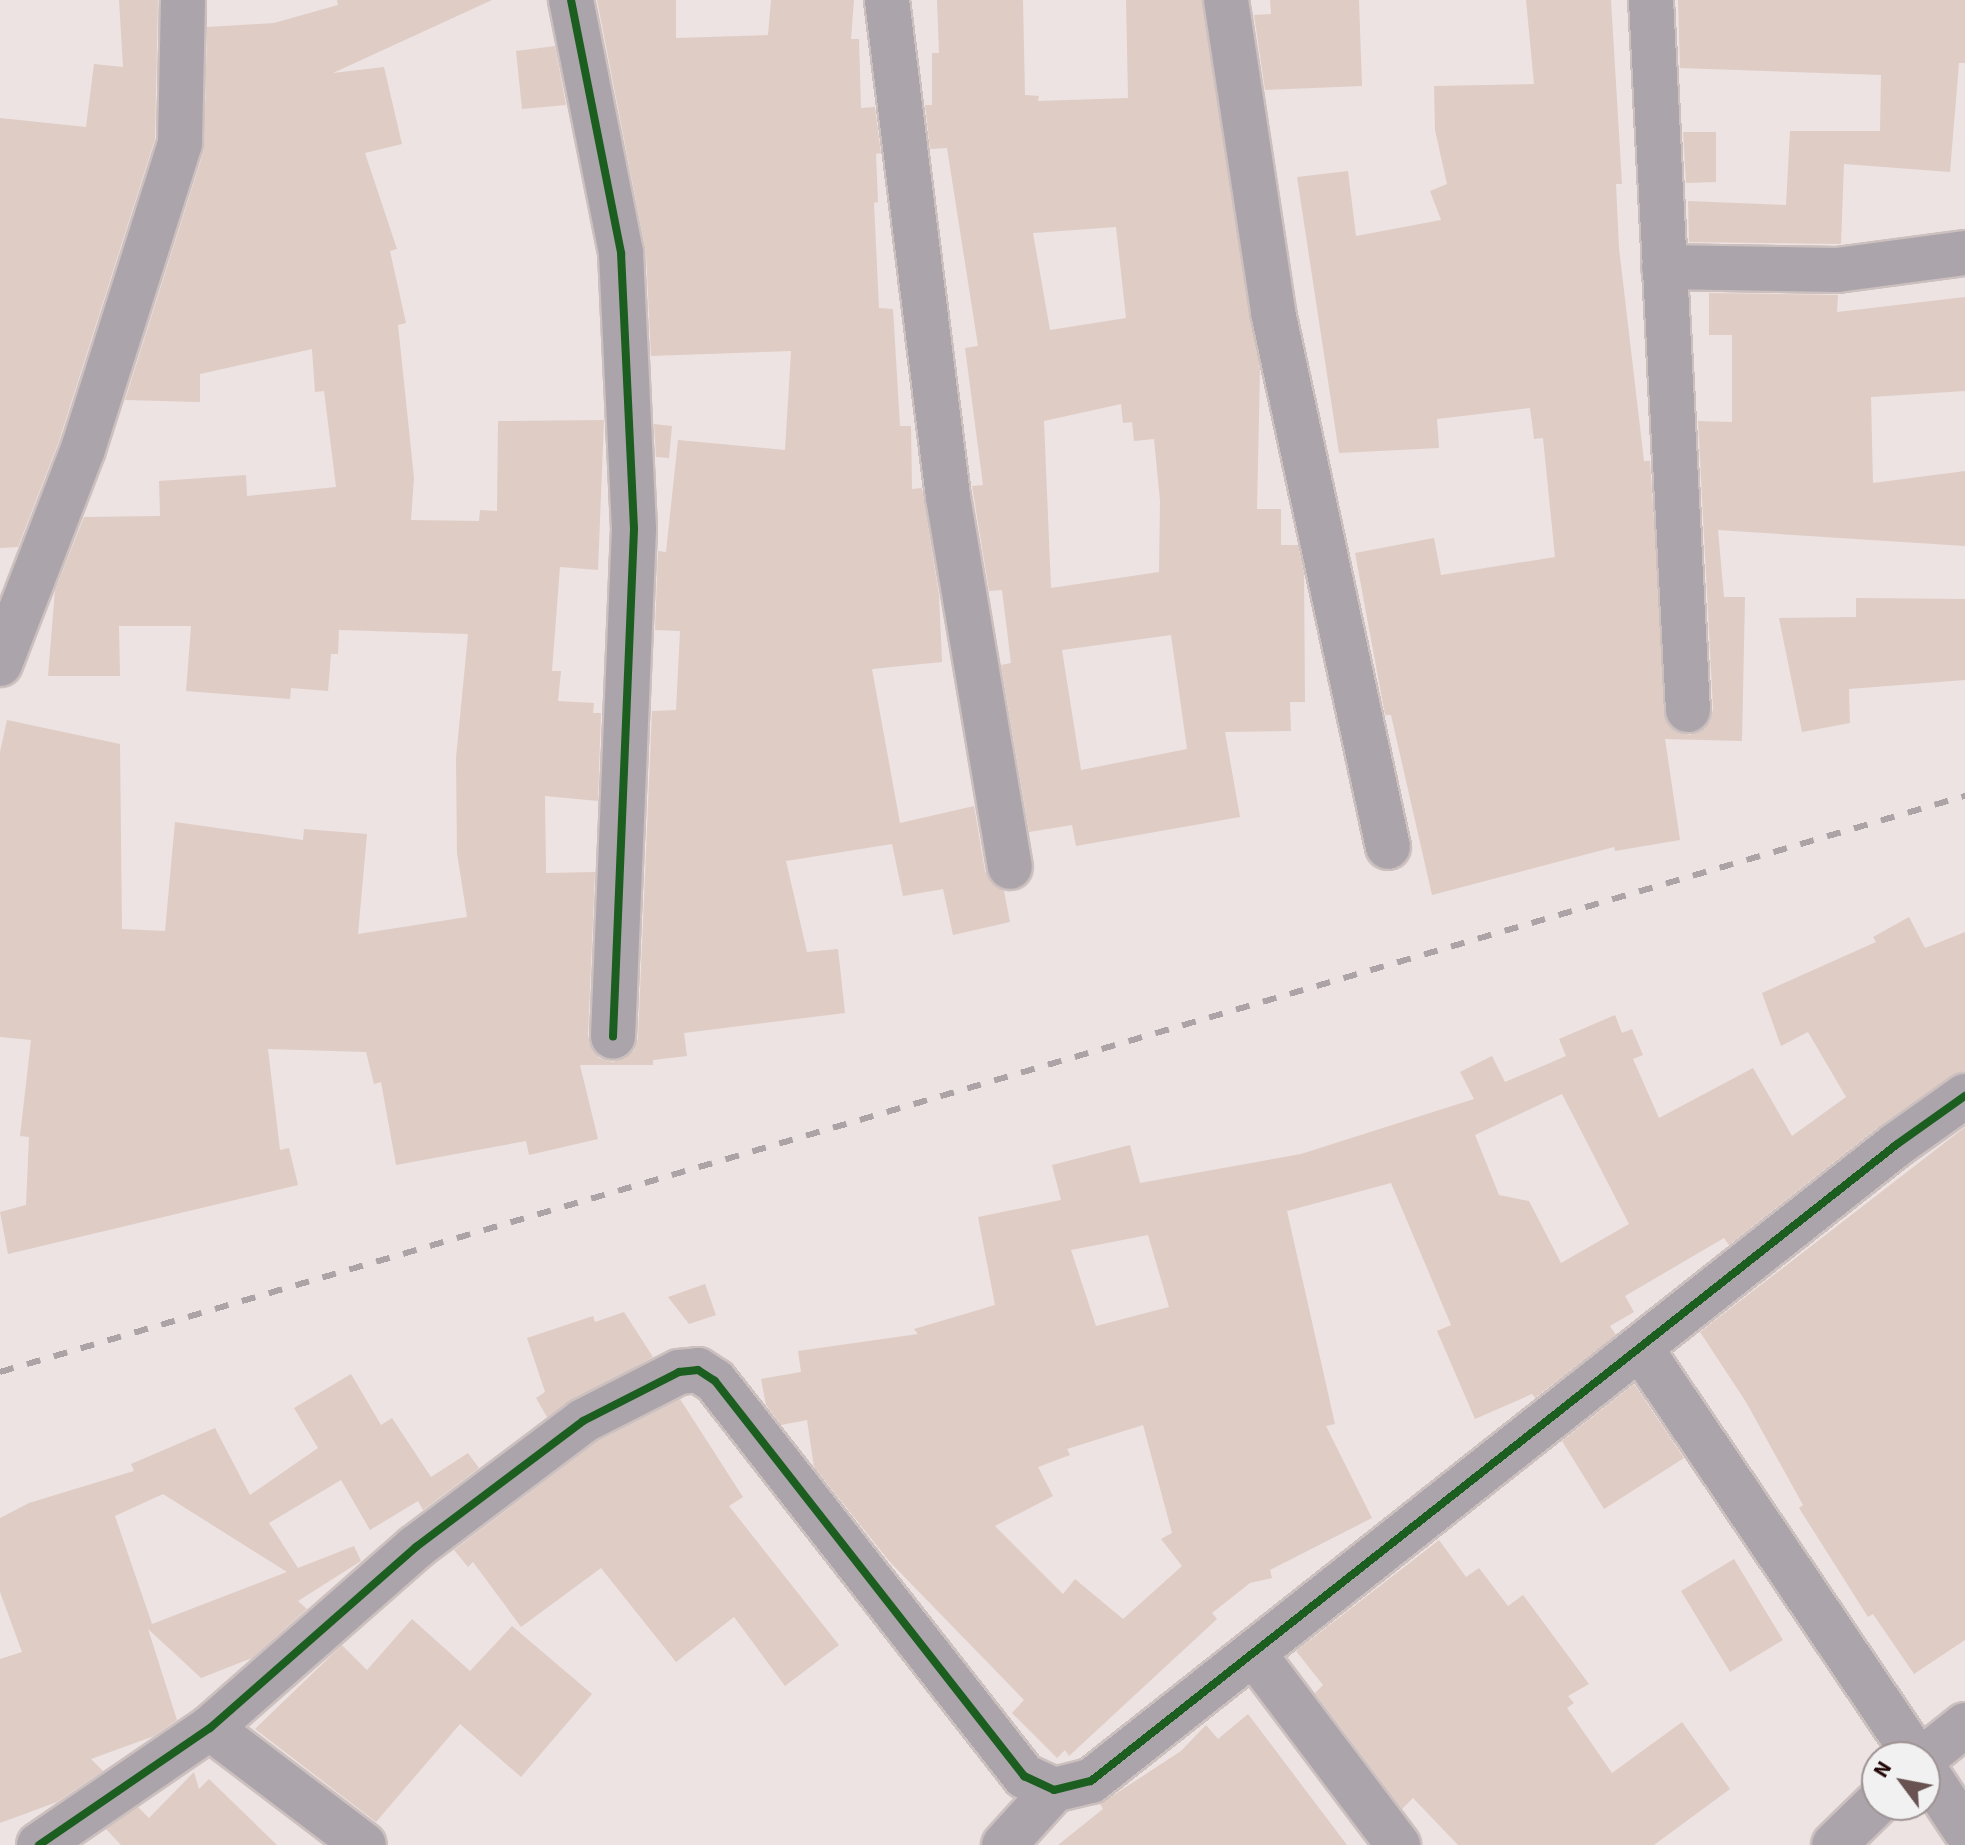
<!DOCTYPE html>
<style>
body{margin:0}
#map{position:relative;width:1965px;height:1845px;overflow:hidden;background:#ede3e2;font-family:"Source Sans 3",sans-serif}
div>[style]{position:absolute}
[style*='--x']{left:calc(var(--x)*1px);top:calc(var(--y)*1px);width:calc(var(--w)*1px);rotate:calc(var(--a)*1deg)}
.building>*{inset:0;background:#dfccc5}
.roads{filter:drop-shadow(2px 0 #ccc0bf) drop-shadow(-2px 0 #ccc0bf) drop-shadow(0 2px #ccc0bf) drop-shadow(0 -2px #ccc0bf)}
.street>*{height:44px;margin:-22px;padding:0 22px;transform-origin:22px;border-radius:22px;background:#aca4ab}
.rail>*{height:6px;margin-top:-3px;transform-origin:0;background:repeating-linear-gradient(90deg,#aca3a6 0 14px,transparent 0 28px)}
.cycleway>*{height:8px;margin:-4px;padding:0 4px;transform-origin:4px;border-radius:4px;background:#1b5e20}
span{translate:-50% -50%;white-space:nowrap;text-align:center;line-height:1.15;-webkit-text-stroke:6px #f1f1f1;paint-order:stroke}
.north{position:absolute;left:1861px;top:1741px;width:80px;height:80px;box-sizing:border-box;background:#f1f1f1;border:2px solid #9e9293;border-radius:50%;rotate:302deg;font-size:22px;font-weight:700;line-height:32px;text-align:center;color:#210405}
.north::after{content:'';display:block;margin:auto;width:28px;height:36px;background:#685252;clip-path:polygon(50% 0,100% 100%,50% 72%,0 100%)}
</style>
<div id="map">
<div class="building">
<div style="clip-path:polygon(119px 0,158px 0,155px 139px,59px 441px,18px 547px,0 548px,0 118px,86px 127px,94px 64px,123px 67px)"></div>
<div style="clip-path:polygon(337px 0,492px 0,333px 73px,384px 67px,402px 144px,365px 153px,397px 249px,390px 251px,406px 323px,398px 325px,414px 478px,411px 520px,479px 521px,480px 510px,497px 511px,498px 421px,604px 420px,598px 570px,560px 567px,552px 671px,561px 671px,558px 701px,594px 703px,593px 713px,601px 713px,598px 801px,545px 796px,546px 873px,595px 872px,588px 1036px,599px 1058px,613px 1062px,634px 1051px,638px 1038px,652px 711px,676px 710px,680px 631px,655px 630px,658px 551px,666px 552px,678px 440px,785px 450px,791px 351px,651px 356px,646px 253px,597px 0,676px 0,676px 38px,768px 35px,771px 0,854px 0,851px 39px,859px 39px,861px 108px,875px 107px,881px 153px,876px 154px,878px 202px,874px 203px,879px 308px,893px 309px,900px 426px,911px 426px,912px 489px,922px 488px,939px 595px,942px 662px,872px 669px,900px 823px,974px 806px,985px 871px,991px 883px,1004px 891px,1010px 922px,953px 935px,943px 889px,903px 896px,892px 844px,786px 861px,807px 952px,838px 949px,845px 1013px,684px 1033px,687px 1056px,653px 1060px,653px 1065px,580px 1065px,598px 1139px,529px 1155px,526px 1141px,396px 1165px,381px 1082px,374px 1084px,366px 1052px,268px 1049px,280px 1150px,289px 1148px,298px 1185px,8px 1254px,0 1212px,26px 1205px,29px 1137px,20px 1136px,31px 1040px,0 1037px,0 752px,7px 720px,120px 744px,122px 929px,165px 931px,175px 822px,303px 840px,304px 829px,367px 834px,358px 934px,467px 917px,457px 853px,456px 758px,468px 634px,339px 630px,338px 654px,331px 654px,328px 691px,291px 688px,290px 699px,186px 691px,191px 626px,119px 626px,120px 676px,48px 676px,55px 590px,84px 517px,160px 516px,159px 481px,246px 475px,247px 496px,336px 487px,324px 391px,315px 392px,312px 349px,200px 374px,200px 402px,125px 400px,204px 150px,207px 27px,274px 23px,338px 5px)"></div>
<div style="clip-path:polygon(evenodd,937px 0,1023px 0,1025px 95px,1039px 96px,1038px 101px,1128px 98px,1126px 0,1202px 0,1260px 369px,1257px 509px,1281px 509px,1281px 545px,1298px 545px,1304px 573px,1305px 702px,1290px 702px,1291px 731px,1225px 732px,1240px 817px,1076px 846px,1072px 825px,1029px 832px,1001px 665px,1011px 663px,1002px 590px,989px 591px,972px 486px,983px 485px,965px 348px,978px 346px,947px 148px,930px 149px,925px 105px,932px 105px,932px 53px,939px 53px,937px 0,1116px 227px,1126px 318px,1050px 330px,1033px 233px,1116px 227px,937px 0,1121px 404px,1123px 423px,1132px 422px,1134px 441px,1154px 439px,1160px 501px,1159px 572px,1051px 588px,1044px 421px,1121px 404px,937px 0,1171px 635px,1187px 749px,1081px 770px,1062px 650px,1171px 635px)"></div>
<div style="clip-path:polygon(1270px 0,1359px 0,1362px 86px,1265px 90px,1254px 15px,1271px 14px)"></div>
<div style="clip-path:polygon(1526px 0,1611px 0,1622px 184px,1616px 184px,1619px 248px,1644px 461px,1650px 461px,1668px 724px,1690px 735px,1710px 722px,1713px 709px,1698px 421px,1732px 422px,1732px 335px,1709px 335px,1709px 293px,1838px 295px,1837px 312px,1965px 297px,1965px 391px,1871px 397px,1873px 483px,1965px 471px,1965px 546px,1718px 530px,1724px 597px,1745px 597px,1742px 741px,1665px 739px,1680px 840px,1615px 851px,1614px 847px,1432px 895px,1391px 715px,1385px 715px,1355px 553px,1434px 538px,1441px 575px,1555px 557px,1543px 438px,1534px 439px,1530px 408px,1437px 419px,1439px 448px,1339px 453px,1297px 177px,1348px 171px,1356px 236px,1441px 220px,1430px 191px,1447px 184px,1435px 130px,1434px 86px,1534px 84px)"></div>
<div style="clip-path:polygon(1678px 0,1965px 0,1965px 63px,1959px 63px,1950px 172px,1844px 164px,1841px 244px,1689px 242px,1688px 201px,1786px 205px,1790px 131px,1880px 131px,1881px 75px,1680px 68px)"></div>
<div style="clip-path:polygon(555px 46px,566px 105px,522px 109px,516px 51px)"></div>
<div style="clip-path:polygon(1683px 132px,1716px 132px,1716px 182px,1686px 183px)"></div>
<div style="clip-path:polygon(654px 424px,672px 426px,669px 458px,656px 457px)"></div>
<div style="clip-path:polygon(1856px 598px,1965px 599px,1965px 680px,1849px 689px,1850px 723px,1802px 732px,1779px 618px,1856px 617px)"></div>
<div style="clip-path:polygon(evenodd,1909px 917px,1925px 948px,1965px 932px,1965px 1071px,1951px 1076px,1881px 1125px,1729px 1245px,1724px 1238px,1625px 1296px,1634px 1312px,1610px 1326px,1616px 1335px,1535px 1398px,1532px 1394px,1475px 1419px,1437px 1331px,1451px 1325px,1391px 1183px,1287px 1211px,1335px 1424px,1326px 1426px,1372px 1518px,1270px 1570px,1272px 1578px,1250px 1583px,1212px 1613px,1217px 1619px,1069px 1756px,1065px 1750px,1057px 1758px,1012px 1713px,1024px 1700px,889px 1561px,814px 1467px,807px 1420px,781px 1425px,766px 1405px,761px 1379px,801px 1372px,798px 1351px,918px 1334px,914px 1329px,995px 1305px,978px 1217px,1061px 1200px,1052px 1165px,1130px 1145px,1140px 1183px,1301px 1154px,1474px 1099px,1460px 1072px,1492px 1056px,1505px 1082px,1566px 1056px,1559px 1039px,1615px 1015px,1622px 1033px,1632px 1029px,1643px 1055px,1633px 1059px,1659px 1118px,1753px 1068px,1792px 1136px,1846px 1097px,1808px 1032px,1781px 1046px,1762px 993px,1876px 942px,1873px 937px,1909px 917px,1562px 1094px,1629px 1224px,1561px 1263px,1529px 1201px,1499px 1195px,1475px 1135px,1562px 1094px,1909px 917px,1148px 1235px,1169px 1307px,1096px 1326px,1071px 1250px,1148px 1235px,1909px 917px,1143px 1425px,1172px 1533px,1161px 1539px,1182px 1566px,1123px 1619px,1075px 1579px,1063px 1594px,995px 1526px,1053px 1496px,1038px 1467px,1070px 1455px,1067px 1449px,1143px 1425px)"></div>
<div style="clip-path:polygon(1965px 1127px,1965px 1640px,1914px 1674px,1873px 1614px,1868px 1617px,1799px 1508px,1803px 1505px,1746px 1402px,1700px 1332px)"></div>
<div style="clip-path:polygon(705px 1284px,716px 1315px,689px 1324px,668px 1297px)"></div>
<div style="clip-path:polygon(624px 1312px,653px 1357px,547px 1417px,536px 1398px,545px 1392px,527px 1338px,593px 1316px,595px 1322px)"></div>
<div style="clip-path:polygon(evenodd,351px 1374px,381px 1425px,392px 1418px,431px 1477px,468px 1453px,479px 1468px,423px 1510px,418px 1501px,370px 1530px,341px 1480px,269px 1523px,298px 1568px,354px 1546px,361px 1561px,298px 1601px,307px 1609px,252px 1658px,201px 1678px,148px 1629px,177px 1720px,154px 1736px,91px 1759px,103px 1771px,57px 1802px,0 1823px,0 1659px,22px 1652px,0 1592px,0 1518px,29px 1503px,134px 1471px,131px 1464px,215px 1428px,250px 1495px,318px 1448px,294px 1408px,351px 1374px,163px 1494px,287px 1572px,152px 1624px,115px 1516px,163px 1494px)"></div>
<div style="clip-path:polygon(1634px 1384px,1684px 1458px,1604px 1509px,1562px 1441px)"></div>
<div style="clip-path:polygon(680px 1399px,743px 1497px,729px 1506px,839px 1645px,785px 1686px,734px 1617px,676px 1662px,601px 1568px,521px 1627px,473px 1562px,468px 1567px,454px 1550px,596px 1442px)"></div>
<div style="clip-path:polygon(1439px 1540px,1466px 1577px,1479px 1568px,1508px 1606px,1523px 1595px,1589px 1684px,1568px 1696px,1574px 1703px,1567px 1708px,1612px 1773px,1682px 1722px,1730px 1789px,1654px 1845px,1458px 1845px,1413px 1798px,1402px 1809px,1315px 1693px,1323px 1685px,1296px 1651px)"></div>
<div style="clip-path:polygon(1734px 1559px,1783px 1640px,1730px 1672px,1681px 1591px)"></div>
<div style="clip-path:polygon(412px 1619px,470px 1671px,512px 1626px,592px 1694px,521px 1777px,460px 1724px,376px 1822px,255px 1729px,342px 1645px,367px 1670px)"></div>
<div style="clip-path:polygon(1248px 1714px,1347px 1845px,1058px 1845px,1103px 1809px,1100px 1804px,1181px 1751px,1206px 1725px,1218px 1739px)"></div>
<div style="clip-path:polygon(194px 1772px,199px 1789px,209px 1779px,277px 1845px,121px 1845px,106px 1829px,138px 1807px,149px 1818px)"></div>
</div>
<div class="roads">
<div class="street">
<div style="--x:571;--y:0;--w:258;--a:78.8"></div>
<div style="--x:621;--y:253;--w:276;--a:87.3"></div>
<div style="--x:634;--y:529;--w:508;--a:92.37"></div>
<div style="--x:887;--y:0;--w:501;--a:83"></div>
<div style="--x:948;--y:497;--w:375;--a:80.5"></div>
<div style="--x:1226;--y:0;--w:316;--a:81.4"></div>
<div style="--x:1273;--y:312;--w:547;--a:77.87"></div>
<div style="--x:1651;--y:0;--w:711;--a:87.02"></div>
<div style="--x:1664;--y:267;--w:173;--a:1"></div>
<div style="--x:1837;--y:270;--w:129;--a:-7.6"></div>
<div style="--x:0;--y:664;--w:230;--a:-68.9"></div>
<div style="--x:83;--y:449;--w:321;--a:-72.4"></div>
<div style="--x:180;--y:143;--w:143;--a:-88.8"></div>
<div style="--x:1641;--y:1349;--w:492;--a:56"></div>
<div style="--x:1255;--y:1655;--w:238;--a:53"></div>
<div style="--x:210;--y:1728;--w:193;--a:37.2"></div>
<div style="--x:1925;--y:1757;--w:51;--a:-38.7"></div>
<div style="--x:1925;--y:1770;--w:72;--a:56.3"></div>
<div style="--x:39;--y:1845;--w:207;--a:-34.4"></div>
<div style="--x:210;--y:1728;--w:274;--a:-41.3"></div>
<div style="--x:416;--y:1547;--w:209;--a:-37"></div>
<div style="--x:583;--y:1421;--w:108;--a:-27"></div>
<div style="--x:679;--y:1372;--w:19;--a:-6"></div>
<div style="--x:698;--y:1370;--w:20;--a:33"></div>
<div style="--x:715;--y:1381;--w:502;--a:51.96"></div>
<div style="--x:1024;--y:1776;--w:33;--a:25"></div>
<div style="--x:1054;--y:1790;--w:38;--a:-14"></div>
<div style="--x:1091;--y:1781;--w:1026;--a:-38.31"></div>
<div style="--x:1896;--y:1145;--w:85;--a:-35.4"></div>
<div style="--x:1004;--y:1845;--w:74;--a:-47.7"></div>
<div style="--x:1834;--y:1845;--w:60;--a:-44.3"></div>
</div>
</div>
<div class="rail">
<div style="--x:0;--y:1372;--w:2048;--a:-16.34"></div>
</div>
<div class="cycleway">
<div style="--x:571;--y:0;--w:258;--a:78.8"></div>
<div style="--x:621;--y:253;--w:276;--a:87.3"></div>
<div style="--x:634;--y:529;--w:508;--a:92.37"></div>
<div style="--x:39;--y:1845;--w:207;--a:-34.4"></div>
<div style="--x:210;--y:1728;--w:274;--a:-41.3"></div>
<div style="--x:416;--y:1547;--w:209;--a:-37"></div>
<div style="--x:583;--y:1421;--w:108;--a:-27"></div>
<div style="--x:679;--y:1372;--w:19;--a:-6"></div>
<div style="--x:698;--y:1370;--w:20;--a:33"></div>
<div style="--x:715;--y:1381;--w:502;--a:51.96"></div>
<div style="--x:1024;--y:1776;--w:33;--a:25"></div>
<div style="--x:1054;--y:1790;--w:38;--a:-14"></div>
<div style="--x:1091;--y:1781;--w:1026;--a:-38.31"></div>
<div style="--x:1896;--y:1145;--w:85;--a:-35.4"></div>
</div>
<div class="north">N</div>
</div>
